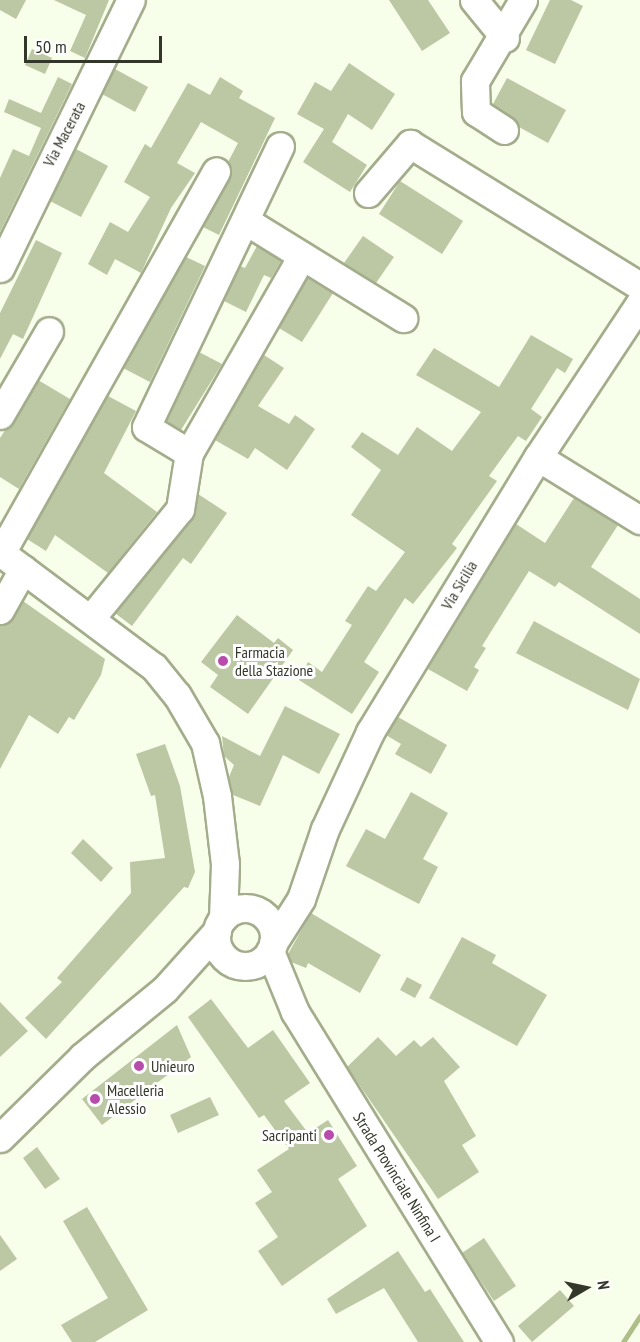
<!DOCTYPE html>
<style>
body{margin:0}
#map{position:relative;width:640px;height:1342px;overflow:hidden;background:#f7fee9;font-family:"PT Sans Narrow",sans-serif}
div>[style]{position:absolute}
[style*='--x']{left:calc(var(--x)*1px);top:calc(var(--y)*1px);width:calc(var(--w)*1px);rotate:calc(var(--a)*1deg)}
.stream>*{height:5px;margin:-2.5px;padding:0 2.5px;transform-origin:2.5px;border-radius:2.5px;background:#aebe88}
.building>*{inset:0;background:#bcc7a4}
.roads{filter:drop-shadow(2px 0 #a3ad8c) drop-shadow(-2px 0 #a3ad8c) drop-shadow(0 2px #a3ad8c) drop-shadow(0 -2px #a3ad8c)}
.minor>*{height:27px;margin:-13.5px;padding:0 13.5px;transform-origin:13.5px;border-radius:13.5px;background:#fff}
.minor>.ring{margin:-13.5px;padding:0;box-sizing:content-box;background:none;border:27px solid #fff;border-radius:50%}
.dots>*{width:16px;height:16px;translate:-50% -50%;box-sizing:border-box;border:3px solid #fff;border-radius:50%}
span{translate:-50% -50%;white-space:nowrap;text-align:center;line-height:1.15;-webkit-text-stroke:6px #fff;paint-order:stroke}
.street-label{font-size:16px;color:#333729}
.poi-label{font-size:16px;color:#333729}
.left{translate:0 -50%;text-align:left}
.right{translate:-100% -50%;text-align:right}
.north{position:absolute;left:556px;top:1258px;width:60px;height:60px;-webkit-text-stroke:4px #fff;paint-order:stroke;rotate:81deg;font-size:16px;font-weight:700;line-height:24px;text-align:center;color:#333729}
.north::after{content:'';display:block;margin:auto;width:21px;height:27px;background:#333729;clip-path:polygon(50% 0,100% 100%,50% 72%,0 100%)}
.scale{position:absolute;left:24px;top:36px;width:138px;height:27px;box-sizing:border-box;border:3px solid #333729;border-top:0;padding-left:8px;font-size:18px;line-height:21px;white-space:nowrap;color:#333729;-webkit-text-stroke:4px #fff;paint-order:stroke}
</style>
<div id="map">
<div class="stream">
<div style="--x:623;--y:1342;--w:31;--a:-57"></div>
</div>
<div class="building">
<div style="clip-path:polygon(0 0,26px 0,16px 19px,0 10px)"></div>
<div style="clip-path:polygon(54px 0,109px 0,85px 58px,70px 51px,86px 15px)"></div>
<div style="clip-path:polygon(389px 0,428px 0,450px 33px,422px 51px)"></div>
<div style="clip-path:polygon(550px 0,571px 0,583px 6px,555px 64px,526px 50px)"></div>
<div style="clip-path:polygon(32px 49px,52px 58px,45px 74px,25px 65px)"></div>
<div style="clip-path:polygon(349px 63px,395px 94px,372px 130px,348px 114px,332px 142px,367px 165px,350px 192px,303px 162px,324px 129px,297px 114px,315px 82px,331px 91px)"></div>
<div style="clip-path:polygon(115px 69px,148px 87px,135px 112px,102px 94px)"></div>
<div style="clip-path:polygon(58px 77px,72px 84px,0 232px,0 178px,13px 149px,29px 156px,41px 128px,4px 112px,9px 99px,41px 113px)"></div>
<div style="clip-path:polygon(220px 77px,243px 91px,239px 98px,275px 118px,219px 235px,203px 227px,230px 179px,228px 162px,238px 143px,201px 122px,177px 163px,195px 173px,171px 208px,141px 273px,115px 259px,107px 275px,88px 264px,110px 222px,128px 232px,150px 197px,124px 182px,145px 144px,151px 148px,188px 83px,210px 95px)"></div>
<div style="clip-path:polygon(507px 78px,566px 110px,548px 143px,519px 127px,493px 104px)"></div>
<div style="clip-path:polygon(76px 149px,108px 166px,81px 217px,50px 201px)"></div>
<div style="clip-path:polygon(400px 181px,463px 221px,442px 254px,379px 214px)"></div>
<div style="clip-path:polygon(363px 236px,394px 257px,376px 283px,344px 263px)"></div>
<div style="clip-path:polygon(36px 240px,62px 253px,23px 339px,13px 334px,0 359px,0 313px)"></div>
<div style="clip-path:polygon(257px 246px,281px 261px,271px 278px,264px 275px,246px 312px,224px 301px,240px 266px,245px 268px)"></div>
<div style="clip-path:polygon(186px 257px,205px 266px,150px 382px,123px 368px)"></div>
<div style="clip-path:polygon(308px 278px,333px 293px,302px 342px,279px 328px)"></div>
<div style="clip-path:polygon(531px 335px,573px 359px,565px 373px,557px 368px,531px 409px,542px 417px,526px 441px,518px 436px,489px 476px,497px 481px,452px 544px,457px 548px,413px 604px,405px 598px,364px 662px,379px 672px,352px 714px,299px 680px,308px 662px,322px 672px,352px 625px,345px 621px,368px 586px,376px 591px,405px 552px,351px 515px,381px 470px,351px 447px,362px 432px,398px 455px,417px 427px,452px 451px,481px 412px,416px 375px,434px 348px,499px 387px)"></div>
<div style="clip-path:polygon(199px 352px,222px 364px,181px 430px,166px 421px)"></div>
<div style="clip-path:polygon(264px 355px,284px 368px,258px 406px,289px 424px,295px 415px,315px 429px,287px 470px,255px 448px,248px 459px,215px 440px)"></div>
<div style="clip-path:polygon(38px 380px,70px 399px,19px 489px,0 477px,0 438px)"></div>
<div style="clip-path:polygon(108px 396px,136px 411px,104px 473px,157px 512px,108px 573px,55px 535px,46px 551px,27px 539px)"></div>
<div style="clip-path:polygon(198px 494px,227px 513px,191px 564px,183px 558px,132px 626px,115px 613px,192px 519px)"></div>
<div style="clip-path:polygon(574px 498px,618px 525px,591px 567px,640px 599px,640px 634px,559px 582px,555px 587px,529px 571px,482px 646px,486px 648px,474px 667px,479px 670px,467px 691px,428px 669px,516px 524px,545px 543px)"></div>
<div style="clip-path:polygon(23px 601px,105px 659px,101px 675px,74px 720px,69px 717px,58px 734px,29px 715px,0 769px,0 626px,13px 618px)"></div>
<div style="clip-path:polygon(237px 615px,274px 643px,278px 638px,293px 650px,248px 714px,210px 687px,218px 675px,201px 662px)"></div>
<div style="clip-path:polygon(534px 621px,640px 679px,628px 710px,516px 653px)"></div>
<div style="clip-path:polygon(285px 706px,340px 734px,319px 774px,283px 755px,260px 806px,233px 795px,229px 777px,234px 765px,224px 756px,222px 736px,260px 756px)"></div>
<div style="clip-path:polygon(398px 717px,447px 745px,431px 774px,395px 754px,401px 744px,386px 735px)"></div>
<div style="clip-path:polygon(165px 744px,180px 786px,195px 872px,188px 888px,184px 887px,46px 1039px,25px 1018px,62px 982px,57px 978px,131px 893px,130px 862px,165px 858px,155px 795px,151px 796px,136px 754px)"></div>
<div style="clip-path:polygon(411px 792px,448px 813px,423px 859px,438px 867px,419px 904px,346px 866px,366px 829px,385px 839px)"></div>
<div style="clip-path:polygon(83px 839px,113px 868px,101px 882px,71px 853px)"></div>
<div style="clip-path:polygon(311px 913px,381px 955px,360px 993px,308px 963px,306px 968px,291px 962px,288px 954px)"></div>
<div style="clip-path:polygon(462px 937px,496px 955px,492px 963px,547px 995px,517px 1046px,429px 998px)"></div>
<div style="clip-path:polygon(407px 977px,422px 985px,415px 998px,400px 990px)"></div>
<div style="clip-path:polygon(211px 999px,248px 1048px,273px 1030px,310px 1083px,284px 1101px,308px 1133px,328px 1120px,357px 1166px,338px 1179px,367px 1226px,282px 1286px,258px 1251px,278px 1237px,255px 1203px,272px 1192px,257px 1170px,289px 1149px,264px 1115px,259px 1118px,188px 1017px)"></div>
<div style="clip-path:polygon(0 1002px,28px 1031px,0 1057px)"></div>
<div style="clip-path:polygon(177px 1025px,191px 1057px,102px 1125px,82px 1099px)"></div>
<div style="clip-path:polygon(378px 1037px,396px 1056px,414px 1040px,421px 1047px,433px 1037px,460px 1067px,444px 1081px,476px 1136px,462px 1145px,479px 1172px,438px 1199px,347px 1067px)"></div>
<div style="clip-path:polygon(210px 1097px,219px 1115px,178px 1133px,170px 1115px)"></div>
<div style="clip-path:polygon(37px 1147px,60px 1179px,45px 1189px,23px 1158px)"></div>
<div style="clip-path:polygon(87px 1207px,148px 1310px,95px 1342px,72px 1342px,61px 1325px,108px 1298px,63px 1221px)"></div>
<div style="clip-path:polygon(0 1235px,17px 1259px,0 1271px)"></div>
<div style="clip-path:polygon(484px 1238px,516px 1286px,494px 1301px,462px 1253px)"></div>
<div style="clip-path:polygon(398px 1251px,425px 1292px,430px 1289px,464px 1342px,418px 1342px,384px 1288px,336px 1314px,327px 1299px)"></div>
<div style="clip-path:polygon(560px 1290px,574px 1306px,532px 1342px,518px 1326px)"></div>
</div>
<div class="roads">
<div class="minor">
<div style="--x:474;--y:0;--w:49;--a:50.8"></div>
<div style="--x:504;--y:130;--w:33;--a:-147"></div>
<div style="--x:476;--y:112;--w:31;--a:-92"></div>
<div style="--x:475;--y:81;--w:94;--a:-59.3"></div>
<div style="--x:368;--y:193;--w:65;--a:-49.4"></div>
<div style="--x:410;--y:144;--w:270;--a:31.7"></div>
<div style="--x:246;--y:221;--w:185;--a:31.7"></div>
<div style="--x:0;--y:268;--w:298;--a:-64"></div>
<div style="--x:0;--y:415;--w:97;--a:-59.7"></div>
<div style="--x:189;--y:453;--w:227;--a:-60.2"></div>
<div style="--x:538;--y:457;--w:120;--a:31.7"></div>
<div style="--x:0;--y:552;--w:192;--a:36.8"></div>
<div style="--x:154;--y:667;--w:36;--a:51"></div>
<div style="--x:177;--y:695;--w:56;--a:59.7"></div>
<div style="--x:205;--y:743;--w:54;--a:77.2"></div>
<div style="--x:217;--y:796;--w:68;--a:83.3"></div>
<div style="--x:225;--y:864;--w:54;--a:92.1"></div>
<div style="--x:1;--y:553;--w:438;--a:-60.6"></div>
<div style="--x:0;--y:610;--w:47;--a:-60.7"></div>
<div style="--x:91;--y:618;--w:141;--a:-50.8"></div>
<div style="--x:180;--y:509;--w:57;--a:-80.9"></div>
<div style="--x:189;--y:453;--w:50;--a:-148.8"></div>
<div style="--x:146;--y:427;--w:311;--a:-64.5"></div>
<div class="ring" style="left:216px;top:908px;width:31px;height:31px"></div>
<div style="--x:273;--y:943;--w:52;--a:-57.5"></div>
<div style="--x:301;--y:899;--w:74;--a:-71.1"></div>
<div style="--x:325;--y:829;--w:107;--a:-65.1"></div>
<div style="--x:370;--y:732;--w:322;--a:-58.6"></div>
<div style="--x:538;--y:457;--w:185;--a:-56.5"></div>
<div style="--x:270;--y:951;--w:66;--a:67.7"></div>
<div style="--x:295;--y:1012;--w:388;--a:58.3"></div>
<div style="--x:0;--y:1138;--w:115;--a:-44.6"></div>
<div style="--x:82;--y:1057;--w:107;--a:-39.3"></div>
<div style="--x:165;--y:989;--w:78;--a:-48.1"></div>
</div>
</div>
<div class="dots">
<div style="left:223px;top:661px;background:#b84cad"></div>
<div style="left:139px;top:1066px;background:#b84cad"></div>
<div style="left:95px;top:1099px;background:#b84cad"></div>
<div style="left:329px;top:1135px;background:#b84cad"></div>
</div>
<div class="street-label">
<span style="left:64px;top:134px;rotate:-62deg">Via Macerata</span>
<span style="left:459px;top:585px;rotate:-59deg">Via Sicilia</span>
<span style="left:397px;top:1177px;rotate:58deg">Strada Provinciale Ninfina I</span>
</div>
<div class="poi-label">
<span class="left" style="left:235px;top:661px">Farmacia<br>della Stazione</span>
<span class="left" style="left:151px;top:1066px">Unieuro</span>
<span class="left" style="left:107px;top:1099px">Macelleria<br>Alessio</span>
<span class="right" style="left:317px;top:1135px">Sacripanti</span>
</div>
<div class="north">N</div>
<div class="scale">50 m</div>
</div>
